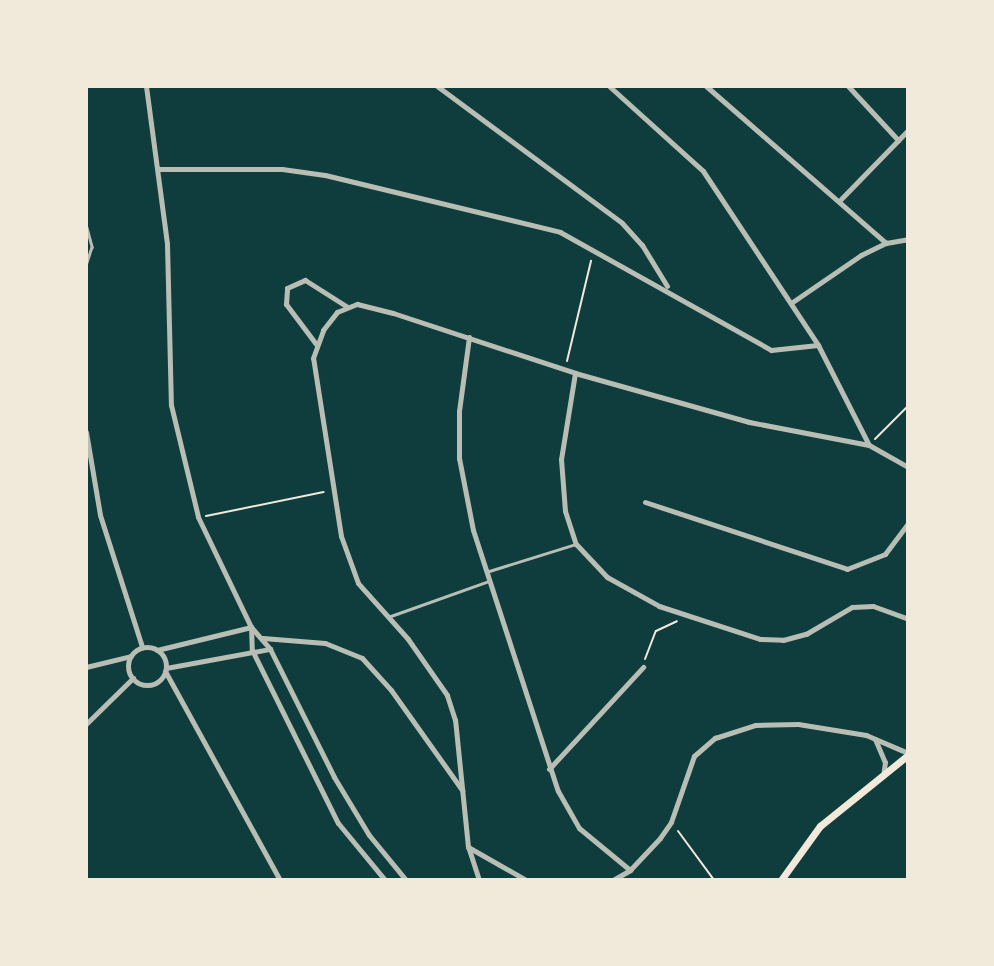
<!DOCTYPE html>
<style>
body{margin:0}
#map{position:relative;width:994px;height:966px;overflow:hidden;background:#0f3d3e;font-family:"Nunito Sans",sans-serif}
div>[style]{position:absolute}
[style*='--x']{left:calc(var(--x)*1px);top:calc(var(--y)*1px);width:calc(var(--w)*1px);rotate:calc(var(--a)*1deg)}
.path>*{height:2px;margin:-1px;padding:0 1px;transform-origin:1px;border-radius:1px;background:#f1e9da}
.service>*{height:2.5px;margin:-1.25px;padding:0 1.25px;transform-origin:1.25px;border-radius:1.25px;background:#b8beb3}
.minor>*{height:5px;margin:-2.5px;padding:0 2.5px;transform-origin:2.5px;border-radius:2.5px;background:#b8beb3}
.minor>.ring{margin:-2.5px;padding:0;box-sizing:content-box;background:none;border:5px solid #b8beb3;border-radius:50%}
.secondary>*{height:7px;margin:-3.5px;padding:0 3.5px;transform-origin:3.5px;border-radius:3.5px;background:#f1e9da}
span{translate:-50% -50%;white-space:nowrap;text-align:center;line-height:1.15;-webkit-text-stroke:6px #f1e9da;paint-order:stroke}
.frame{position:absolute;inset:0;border:88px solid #f1e9da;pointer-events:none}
</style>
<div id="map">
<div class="path">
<div style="--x:567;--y:361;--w:103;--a:-76.5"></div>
<div style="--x:875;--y:439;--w:47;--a:-45"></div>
<div style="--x:206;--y:516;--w:120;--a:-11.5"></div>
<div style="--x:645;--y:659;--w:30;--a:-69"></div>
<div style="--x:656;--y:631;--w:23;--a:-25"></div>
<div style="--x:678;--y:831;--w:61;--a:53.7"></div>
</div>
<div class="service">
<div style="--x:86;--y:224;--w:24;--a:75"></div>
<div style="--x:92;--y:247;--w:20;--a:108"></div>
<div style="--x:486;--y:572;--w:94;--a:-17.3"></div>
<div style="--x:388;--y:617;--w:107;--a:-19.6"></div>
</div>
<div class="minor">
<div style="--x:146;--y:86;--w:159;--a:82.4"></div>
<div style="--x:167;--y:244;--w:161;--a:88.6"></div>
<div style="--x:171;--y:405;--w:115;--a:76.4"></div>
<div style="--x:198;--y:517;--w:122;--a:64.3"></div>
<div style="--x:251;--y:627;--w:29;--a:49"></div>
<div style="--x:270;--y:649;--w:143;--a:63.4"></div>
<div style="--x:334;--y:777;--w:68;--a:58.9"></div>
<div style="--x:369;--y:835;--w:58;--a:50.6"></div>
<div style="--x:437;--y:86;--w:230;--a:36.5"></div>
<div style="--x:622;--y:223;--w:30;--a:48"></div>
<div style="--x:642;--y:245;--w:48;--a:58.6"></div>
<div style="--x:609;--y:86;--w:127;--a:42.1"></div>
<div style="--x:703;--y:171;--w:209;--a:56.5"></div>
<div style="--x:818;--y:345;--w:112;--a:63"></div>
<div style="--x:706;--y:86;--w:239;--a:41.1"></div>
<div style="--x:848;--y:86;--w:74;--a:47.2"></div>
<div style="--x:159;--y:169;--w:123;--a:0"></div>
<div style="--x:282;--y:169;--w:43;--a:7.9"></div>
<div style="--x:325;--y:175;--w:242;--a:13.6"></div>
<div style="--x:560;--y:232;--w:242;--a:29.2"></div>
<div style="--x:771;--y:350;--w:47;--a:-6.1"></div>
<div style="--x:841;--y:199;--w:96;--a:-45.8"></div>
<div style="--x:791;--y:303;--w:85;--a:-34.4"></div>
<div style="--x:861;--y:255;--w:28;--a:-26"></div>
<div style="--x:886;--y:243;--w:22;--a:-10"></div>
<div style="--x:469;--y:337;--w:75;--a:97.7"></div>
<div style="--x:459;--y:411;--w:47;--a:90"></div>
<div style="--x:459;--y:458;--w:73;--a:79"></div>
<div style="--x:473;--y:530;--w:274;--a:72"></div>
<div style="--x:558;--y:791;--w:43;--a:60.4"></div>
<div style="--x:579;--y:828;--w:66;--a:39.5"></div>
<div style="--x:316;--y:344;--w:50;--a:-126.9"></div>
<div style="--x:286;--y:304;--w:16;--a:-86"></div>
<div style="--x:287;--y:288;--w:20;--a:-24"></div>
<div style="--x:305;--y:280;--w:49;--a:32.4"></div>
<div style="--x:575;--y:373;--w:87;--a:99.2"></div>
<div style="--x:561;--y:459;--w:52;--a:85.6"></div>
<div style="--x:565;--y:511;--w:35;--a:72"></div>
<div style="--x:576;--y:544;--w:45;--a:46.8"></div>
<div style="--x:607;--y:577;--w:60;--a:29.1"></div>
<div style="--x:659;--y:606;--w:106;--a:18.1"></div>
<div style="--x:760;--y:639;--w:23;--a:2"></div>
<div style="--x:783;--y:640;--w:24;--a:-15"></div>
<div style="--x:806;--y:634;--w:53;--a:-30.4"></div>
<div style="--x:852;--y:607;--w:21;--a:-3"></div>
<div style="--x:873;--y:606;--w:37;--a:20"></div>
<div style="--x:86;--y:432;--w:84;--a:80.4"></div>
<div style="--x:100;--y:515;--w:139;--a:72.3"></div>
<div style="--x:645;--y:502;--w:213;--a:18.3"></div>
<div style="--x:847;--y:569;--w:41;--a:-21.5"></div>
<div style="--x:885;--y:554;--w:39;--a:-53"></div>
<div style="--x:251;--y:627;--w:23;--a:88"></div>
<div style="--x:252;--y:650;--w:193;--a:63.6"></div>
<div style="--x:338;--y:823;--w:74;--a:50.5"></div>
<div style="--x:263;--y:638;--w:62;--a:4.6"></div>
<div style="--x:325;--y:643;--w:40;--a:22"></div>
<div style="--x:362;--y:658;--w:43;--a:47.8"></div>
<div style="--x:391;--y:690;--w:123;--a:54.6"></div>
<div class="ring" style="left:128px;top:647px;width:33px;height:33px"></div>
<div style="--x:157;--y:650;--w:97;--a:-13.7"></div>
<div style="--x:86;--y:667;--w:46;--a:-13.7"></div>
<div style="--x:166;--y:668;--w:106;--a:-10.4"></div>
<div style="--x:165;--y:671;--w:239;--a:61.2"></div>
<div style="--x:86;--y:724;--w:66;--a:-44.4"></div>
<div style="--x:875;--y:739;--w:25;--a:67"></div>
<div style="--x:885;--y:762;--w:14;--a:98"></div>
<div style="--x:549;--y:769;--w:139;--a:-47.3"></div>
<div style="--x:468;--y:847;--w:67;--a:29.6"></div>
<div style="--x:479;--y:880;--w:35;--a:-108"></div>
<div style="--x:468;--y:847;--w:128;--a:-95.8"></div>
<div style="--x:455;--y:720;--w:26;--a:-108"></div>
<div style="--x:447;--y:695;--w:68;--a:-124.9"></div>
<div style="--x:408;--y:639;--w:75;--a:-131.8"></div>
<div style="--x:358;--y:583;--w:50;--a:-109.9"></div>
<div style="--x:341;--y:536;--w:180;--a:-98.9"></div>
<div style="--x:313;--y:358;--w:30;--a:-70"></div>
<div style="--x:323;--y:330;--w:23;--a:-52"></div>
<div style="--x:337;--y:312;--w:22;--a:-22"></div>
<div style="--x:357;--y:304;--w:37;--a:14"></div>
<div style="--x:393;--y:313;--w:192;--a:18.2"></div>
<div style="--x:575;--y:373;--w:181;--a:15.7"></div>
<div style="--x:749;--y:422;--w:122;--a:10.9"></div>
<div style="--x:869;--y:445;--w:45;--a:29.4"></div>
<div style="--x:613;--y:880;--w:20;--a:-30"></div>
<div style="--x:630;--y:870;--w:44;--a:-46.8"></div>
<div style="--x:660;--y:838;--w:19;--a:-55"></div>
<div style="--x:671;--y:822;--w:70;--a:-70.8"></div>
<div style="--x:694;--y:756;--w:28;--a:-41"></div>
<div style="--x:715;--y:738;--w:42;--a:-18"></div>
<div style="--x:755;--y:725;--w:43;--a:-1.3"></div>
<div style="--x:798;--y:724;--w:69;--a:9.2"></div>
<div style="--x:866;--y:735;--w:46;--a:23.2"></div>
</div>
<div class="secondary">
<div style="--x:781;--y:880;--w:67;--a:-54.2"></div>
<div style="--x:820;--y:826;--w:113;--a:-38.9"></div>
</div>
<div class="frame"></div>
</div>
